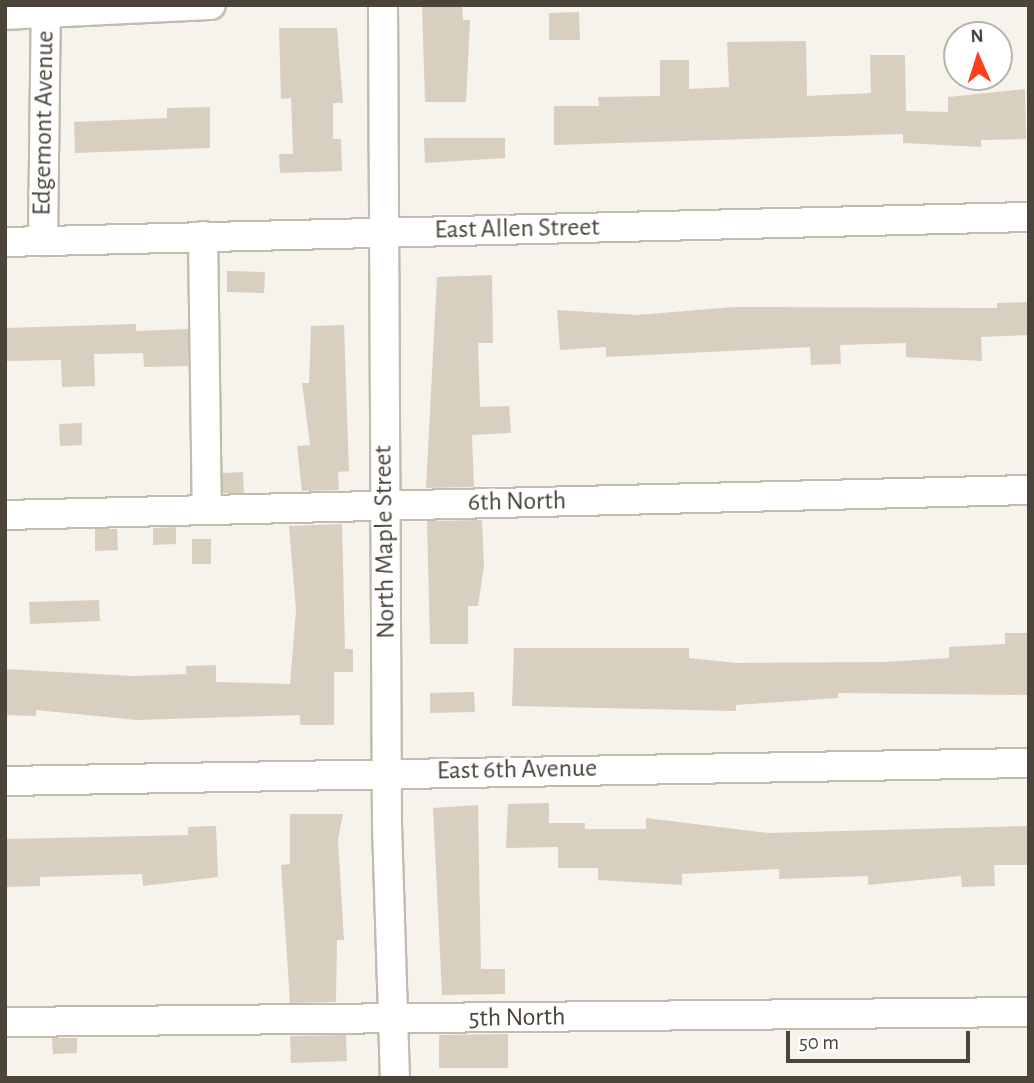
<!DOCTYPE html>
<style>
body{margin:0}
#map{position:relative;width:1034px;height:1083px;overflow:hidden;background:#f6f3ec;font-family:"Alegreya Sans",sans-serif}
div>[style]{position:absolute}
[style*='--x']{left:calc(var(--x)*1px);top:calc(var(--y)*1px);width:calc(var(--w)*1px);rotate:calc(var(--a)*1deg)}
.building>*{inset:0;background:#d8cfc1}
.roads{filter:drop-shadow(2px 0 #c2bbae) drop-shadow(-2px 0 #c2bbae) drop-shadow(0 2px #c2bbae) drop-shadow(0 -2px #c2bbae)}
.minor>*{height:28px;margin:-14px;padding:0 14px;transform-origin:14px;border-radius:14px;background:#fff}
span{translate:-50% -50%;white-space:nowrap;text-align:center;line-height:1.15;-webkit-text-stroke:5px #fff;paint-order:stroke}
.street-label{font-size:26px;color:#4b4439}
.frame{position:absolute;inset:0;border:7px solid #4b4439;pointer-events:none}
.north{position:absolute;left:943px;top:21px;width:70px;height:70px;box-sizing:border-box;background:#fff;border:2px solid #b7b4b0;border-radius:50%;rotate:357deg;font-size:19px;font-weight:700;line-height:28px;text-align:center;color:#4b4439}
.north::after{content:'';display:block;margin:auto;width:24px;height:32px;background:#fc3f1d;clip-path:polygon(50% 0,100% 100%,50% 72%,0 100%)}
.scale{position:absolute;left:786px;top:1031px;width:184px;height:32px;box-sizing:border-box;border:4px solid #4b4439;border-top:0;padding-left:9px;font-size:21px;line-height:24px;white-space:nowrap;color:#4b4439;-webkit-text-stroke:5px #fff;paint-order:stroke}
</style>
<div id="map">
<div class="building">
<div style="clip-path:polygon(462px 5px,463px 20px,470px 20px,466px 102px,425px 102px,422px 6px)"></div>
<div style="clip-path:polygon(579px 12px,580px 40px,549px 40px,549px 13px)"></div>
<div style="clip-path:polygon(279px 28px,337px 28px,343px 103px,333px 103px,333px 139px,341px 139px,342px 171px,280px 173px,279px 154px,293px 154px,291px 98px,281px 99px)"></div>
<div style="clip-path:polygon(806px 41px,807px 96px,871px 93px,870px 55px,905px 55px,906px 111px,948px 112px,948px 97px,1025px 89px,1026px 139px,981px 140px,981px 147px,903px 143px,903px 134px,554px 145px,554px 106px,599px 106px,598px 97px,660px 96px,660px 60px,689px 60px,689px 89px,729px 87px,727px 42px)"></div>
<div style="clip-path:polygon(210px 107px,210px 148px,75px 153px,74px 122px,167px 118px,167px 108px)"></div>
<div style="clip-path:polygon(424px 138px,505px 138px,505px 158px,425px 163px)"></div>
<div style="clip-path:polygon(227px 271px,265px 272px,264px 293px,227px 292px)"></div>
<div style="clip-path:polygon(492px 275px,493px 343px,478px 343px,480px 407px,509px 406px,511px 433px,472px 435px,474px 487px,426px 488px,437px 277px)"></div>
<div style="clip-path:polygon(1029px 302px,1029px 335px,981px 337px,982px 361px,906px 357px,906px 343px,840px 345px,841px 364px,811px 365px,810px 347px,606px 357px,606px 347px,560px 350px,557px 310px,637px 315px,734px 307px,997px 308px,997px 303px)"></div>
<div style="clip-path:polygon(136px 324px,136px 331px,188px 329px,188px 366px,144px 367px,143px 353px,94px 354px,95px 386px,62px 387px,61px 360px,5px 361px,5px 328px)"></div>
<div style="clip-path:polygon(344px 325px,349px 471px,338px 472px,339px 490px,302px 491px,297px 446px,310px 445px,302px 383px,309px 383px,311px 326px)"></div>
<div style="clip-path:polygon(82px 423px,82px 445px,60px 446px,59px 424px)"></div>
<div style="clip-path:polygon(243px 472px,244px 493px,223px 493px,223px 473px)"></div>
<div style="clip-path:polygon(482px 520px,484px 566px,478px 606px,468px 606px,468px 644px,430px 644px,427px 521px)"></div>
<div style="clip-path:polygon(342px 524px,345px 649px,353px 649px,353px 672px,334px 672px,334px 725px,300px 725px,300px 715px,137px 720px,36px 710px,36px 716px,5px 715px,5px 669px,133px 676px,186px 674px,186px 666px,216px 665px,216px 682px,290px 684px,296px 610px,289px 526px)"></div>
<div style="clip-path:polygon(176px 527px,176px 544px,153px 545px,153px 528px)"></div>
<div style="clip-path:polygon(95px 529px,117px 529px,118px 550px,95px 551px)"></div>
<div style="clip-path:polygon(192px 539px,211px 539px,211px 564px,192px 564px)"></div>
<div style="clip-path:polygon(99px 600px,100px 621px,30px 624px,29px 602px)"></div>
<div style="clip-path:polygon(1005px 633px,1029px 633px,1029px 695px,838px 693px,838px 698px,736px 705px,736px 711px,512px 706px,514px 648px,689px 648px,689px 658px,737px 663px,884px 662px,949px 658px,949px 647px,1005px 644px)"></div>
<div style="clip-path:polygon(474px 692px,475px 712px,430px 713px,430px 693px)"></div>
<div style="clip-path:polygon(549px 803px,549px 823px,585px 823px,585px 829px,646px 829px,646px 818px,769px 833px,1029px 826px,1029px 865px,994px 865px,995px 886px,962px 887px,961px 876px,868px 885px,868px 876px,779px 879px,779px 869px,682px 874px,682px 885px,598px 880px,598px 868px,558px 868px,558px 847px,506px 848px,508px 804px)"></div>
<div style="clip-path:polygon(478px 805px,481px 969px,505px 969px,505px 994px,442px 995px,433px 808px)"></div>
<div style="clip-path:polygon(290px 814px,343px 814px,338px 840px,344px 940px,337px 940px,336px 1002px,290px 1003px,281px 865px,290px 864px)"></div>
<div style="clip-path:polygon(216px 826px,218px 877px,143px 886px,142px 874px,40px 877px,40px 886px,7px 887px,6px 839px,188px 835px,188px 827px)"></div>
<div style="clip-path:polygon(508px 1034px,508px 1068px,439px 1068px,439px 1035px)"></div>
<div style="clip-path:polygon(346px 1035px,347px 1061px,291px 1063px,290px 1036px)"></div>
<div style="clip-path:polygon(52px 1038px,77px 1038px,77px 1053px,53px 1054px)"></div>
</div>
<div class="roads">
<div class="minor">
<div style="--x:383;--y:5;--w:820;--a:89.72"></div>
<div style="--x:387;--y:825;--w:253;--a:88.2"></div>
<div style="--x:5;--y:15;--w:206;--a:-2.8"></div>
<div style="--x:203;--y:236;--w:272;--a:89.2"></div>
<div style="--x:43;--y:241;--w:236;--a:-89.3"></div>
<div style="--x:5;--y:242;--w:1024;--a:-1.4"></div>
<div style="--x:5;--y:515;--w:1024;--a:-1.4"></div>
<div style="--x:5;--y:781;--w:1024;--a:-1.01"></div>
<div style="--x:5;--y:1022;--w:1024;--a:-0.56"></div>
</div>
</div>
<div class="street-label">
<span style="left:44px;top:123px;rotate:-89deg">Edgemont Avenue</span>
<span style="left:517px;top:229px;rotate:-1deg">East Allen Street</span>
<span style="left:517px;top:502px;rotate:-1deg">6th North</span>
<span style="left:385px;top:542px;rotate:-91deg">North Maple Street</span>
<span style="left:517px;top:770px;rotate:-1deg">East 6th Avenue</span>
<span style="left:517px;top:1018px;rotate:-1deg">5th North</span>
</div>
<div class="frame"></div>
<div class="north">N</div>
<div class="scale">50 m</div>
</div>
